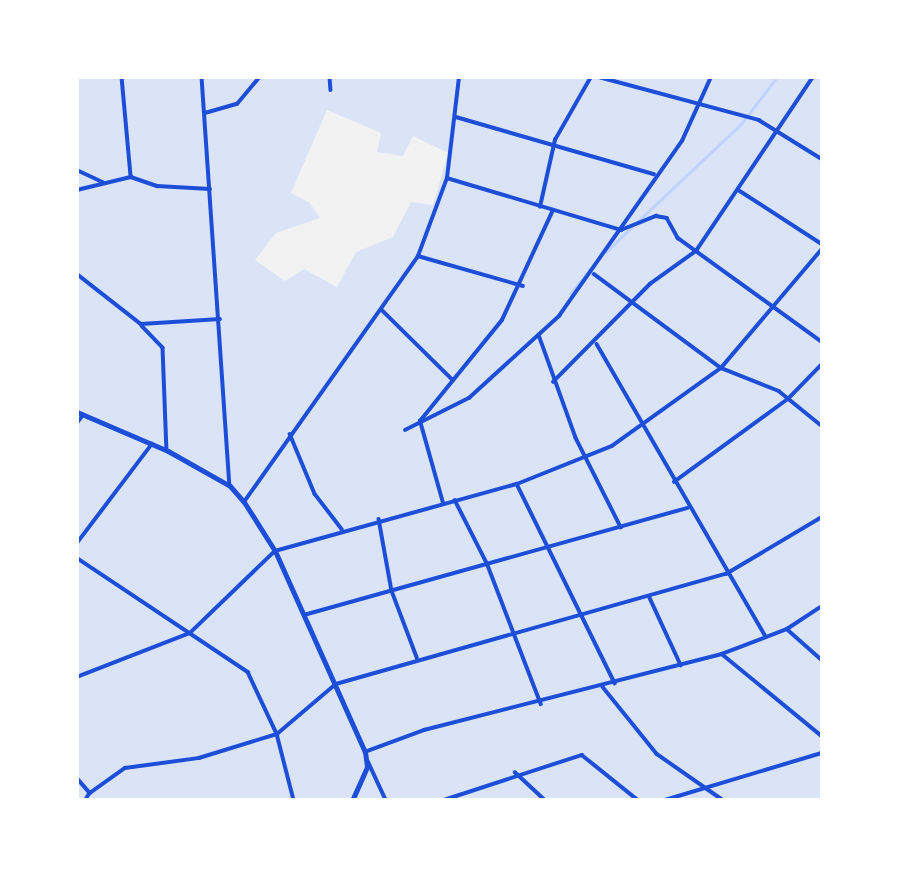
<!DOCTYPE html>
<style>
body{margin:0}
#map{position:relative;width:899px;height:877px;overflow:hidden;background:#f2f2f2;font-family:Manrope,sans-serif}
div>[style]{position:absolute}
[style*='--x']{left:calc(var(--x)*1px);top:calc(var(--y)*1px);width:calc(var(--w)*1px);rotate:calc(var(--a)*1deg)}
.green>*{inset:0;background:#dbe4f7}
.stream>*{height:2.5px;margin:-1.25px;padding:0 1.25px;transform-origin:1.25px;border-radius:1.25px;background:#bfd3fe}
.minor>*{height:3.5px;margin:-1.75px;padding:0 1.75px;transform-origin:1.75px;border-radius:1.75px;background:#1d4ed8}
.tertiary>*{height:5px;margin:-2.5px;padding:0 2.5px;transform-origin:2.5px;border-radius:2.5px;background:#1d4ed8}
span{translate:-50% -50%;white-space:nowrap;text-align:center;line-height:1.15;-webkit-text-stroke:7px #fff;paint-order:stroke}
.frame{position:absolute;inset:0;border:79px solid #fff;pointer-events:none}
</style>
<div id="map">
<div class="green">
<div style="clip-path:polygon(evenodd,77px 77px,822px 77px,822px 800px,77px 800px,77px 77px,327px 110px,381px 133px,377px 152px,403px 156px,413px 136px,448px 153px,433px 205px,411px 202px,393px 237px,356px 252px,337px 287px,304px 269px,285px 281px,255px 260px,276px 233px,320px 218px,309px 202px,291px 193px,327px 110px)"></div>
</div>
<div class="stream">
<div style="--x:636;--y:223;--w:144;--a:-43.3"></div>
<div style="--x:741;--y:124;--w:59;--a:-52.5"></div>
<div style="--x:606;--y:252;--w:35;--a:-44"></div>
<div style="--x:570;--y:294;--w:38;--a:-51"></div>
</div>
<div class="minor">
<div style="--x:122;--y:77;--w:99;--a:84.8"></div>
<div style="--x:202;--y:77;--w:410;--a:86.1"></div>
<div style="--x:330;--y:77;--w:13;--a:86"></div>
<div style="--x:599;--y:77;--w:166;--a:15"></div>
<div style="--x:759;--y:120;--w:74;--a:31.8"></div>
<div style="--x:205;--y:113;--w:33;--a:-16"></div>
<div style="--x:237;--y:104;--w:35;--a:-50"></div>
<div style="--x:456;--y:117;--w:206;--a:16.1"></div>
<div style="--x:77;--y:170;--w:29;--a:25"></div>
<div style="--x:447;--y:178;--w:182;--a:16.6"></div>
<div style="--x:621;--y:230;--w:38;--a:-22"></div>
<div style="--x:656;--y:216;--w:11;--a:10"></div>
<div style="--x:667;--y:218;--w:23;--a:61"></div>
<div style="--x:678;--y:238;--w:178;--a:35.8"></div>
<div style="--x:77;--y:190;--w:56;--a:-13.5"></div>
<div style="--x:131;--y:177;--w:28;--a:19"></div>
<div style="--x:157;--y:186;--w:53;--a:3.2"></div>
<div style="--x:740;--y:191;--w:98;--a:32.9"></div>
<div style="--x:540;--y:207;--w:69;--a:-77.4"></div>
<div style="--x:555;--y:140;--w:73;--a:-60.3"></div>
<div style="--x:418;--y:256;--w:109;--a:15.9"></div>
<div style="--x:77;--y:274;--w:81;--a:38"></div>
<div style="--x:141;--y:324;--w:79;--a:-3.6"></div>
<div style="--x:594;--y:274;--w:158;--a:36.5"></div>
<div style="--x:721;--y:368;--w:62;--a:21.6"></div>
<div style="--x:779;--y:391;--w:55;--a:39.1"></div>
<div style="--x:382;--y:310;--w:98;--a:44.6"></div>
<div style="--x:142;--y:326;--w:30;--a:46"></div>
<div style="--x:163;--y:348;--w:102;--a:87.8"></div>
<div style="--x:539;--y:335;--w:109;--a:70.2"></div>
<div style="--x:576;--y:438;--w:100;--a:63.2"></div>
<div style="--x:597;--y:344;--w:338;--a:60"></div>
<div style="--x:553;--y:382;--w:138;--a:-45.3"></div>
<div style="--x:650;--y:284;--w:57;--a:-35.7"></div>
<div style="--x:696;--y:251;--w:210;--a:-56.1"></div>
<div style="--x:77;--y:423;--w:10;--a:-53"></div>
<div style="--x:405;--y:430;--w:72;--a:-26.6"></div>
<div style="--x:469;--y:398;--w:122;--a:-42.3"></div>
<div style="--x:559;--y:316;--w:214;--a:-54.9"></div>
<div style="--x:682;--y:141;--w:70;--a:-65.6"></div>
<div style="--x:290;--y:434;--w:65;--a:67.4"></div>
<div style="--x:315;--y:494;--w:44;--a:52.4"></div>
<div style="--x:674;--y:482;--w:142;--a:-36.1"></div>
<div style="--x:789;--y:398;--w:47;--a:-45.9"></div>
<div style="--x:517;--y:484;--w:222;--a:63.8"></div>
<div style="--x:455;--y:500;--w:71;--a:63.1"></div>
<div style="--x:487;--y:563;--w:151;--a:69"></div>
<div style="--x:244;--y:502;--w:301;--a:-54.7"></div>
<div style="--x:418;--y:256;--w:83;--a:-69.6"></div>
<div style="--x:447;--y:178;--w:102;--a:-83.2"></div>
<div style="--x:443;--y:503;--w:85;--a:-105.7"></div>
<div style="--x:420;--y:421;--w:130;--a:-50.9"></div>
<div style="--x:502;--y:320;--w:121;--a:-65.1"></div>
<div style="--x:379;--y:519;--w:73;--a:79.8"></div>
<div style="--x:392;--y:591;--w:71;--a:69.3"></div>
<div style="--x:77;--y:543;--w:124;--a:-52.9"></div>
<div style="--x:77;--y:558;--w:206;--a:33.7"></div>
<div style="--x:248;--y:672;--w:68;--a:64.9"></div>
<div style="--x:277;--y:734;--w:68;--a:75.6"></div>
<div style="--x:650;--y:598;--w:74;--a:65.2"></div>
<div style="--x:304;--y:615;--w:398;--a:-15.6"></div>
<div style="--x:787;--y:629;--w:47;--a:41.5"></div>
<div style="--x:722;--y:654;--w:129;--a:39.4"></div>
<div style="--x:77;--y:677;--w:121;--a:-21.3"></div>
<div style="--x:190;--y:633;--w:118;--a:-44"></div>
<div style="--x:275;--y:551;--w:251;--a:-15.5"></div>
<div style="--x:517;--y:484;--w:102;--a:-21.8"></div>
<div style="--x:612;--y:446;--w:134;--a:-35.6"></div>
<div style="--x:721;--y:368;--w:156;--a:-49.7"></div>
<div style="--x:603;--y:687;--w:86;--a:51.1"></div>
<div style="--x:657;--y:754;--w:80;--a:34.9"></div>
<div style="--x:365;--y:752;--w:63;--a:-20.4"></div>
<div style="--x:424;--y:730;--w:308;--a:-14.3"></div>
<div style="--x:722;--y:654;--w:70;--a:-21"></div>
<div style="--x:787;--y:629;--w:42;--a:-33.3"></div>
<div style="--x:368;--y:761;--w:43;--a:65.2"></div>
<div style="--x:515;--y:772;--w:41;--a:43"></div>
<div style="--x:77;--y:778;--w:20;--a:49"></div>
<div style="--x:90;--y:793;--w:8;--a:120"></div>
<div style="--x:90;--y:793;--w:43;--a:-35.5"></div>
<div style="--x:125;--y:768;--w:75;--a:-7.7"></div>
<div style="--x:199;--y:758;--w:82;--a:-17.1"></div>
<div style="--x:277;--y:734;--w:77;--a:-40.3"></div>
<div style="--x:336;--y:684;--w:405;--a:-15.8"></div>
<div style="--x:726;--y:574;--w:112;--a:-30.7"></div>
<div style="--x:444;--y:800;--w:145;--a:-18.1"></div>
<div style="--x:582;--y:755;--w:72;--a:38.8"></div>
<div style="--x:665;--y:800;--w:164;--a:-16.7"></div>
</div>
<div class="tertiary">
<div style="--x:77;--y:412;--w:99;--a:23.2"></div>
<div style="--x:168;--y:451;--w:71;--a:29.4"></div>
<div style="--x:230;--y:486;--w:21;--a:49"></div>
<div style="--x:244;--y:502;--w:58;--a:57.7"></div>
<div style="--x:275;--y:551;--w:220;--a:65.9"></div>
<div style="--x:365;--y:752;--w:15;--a:82"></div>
<div style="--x:367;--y:767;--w:36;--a:114"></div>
</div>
<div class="frame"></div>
</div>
